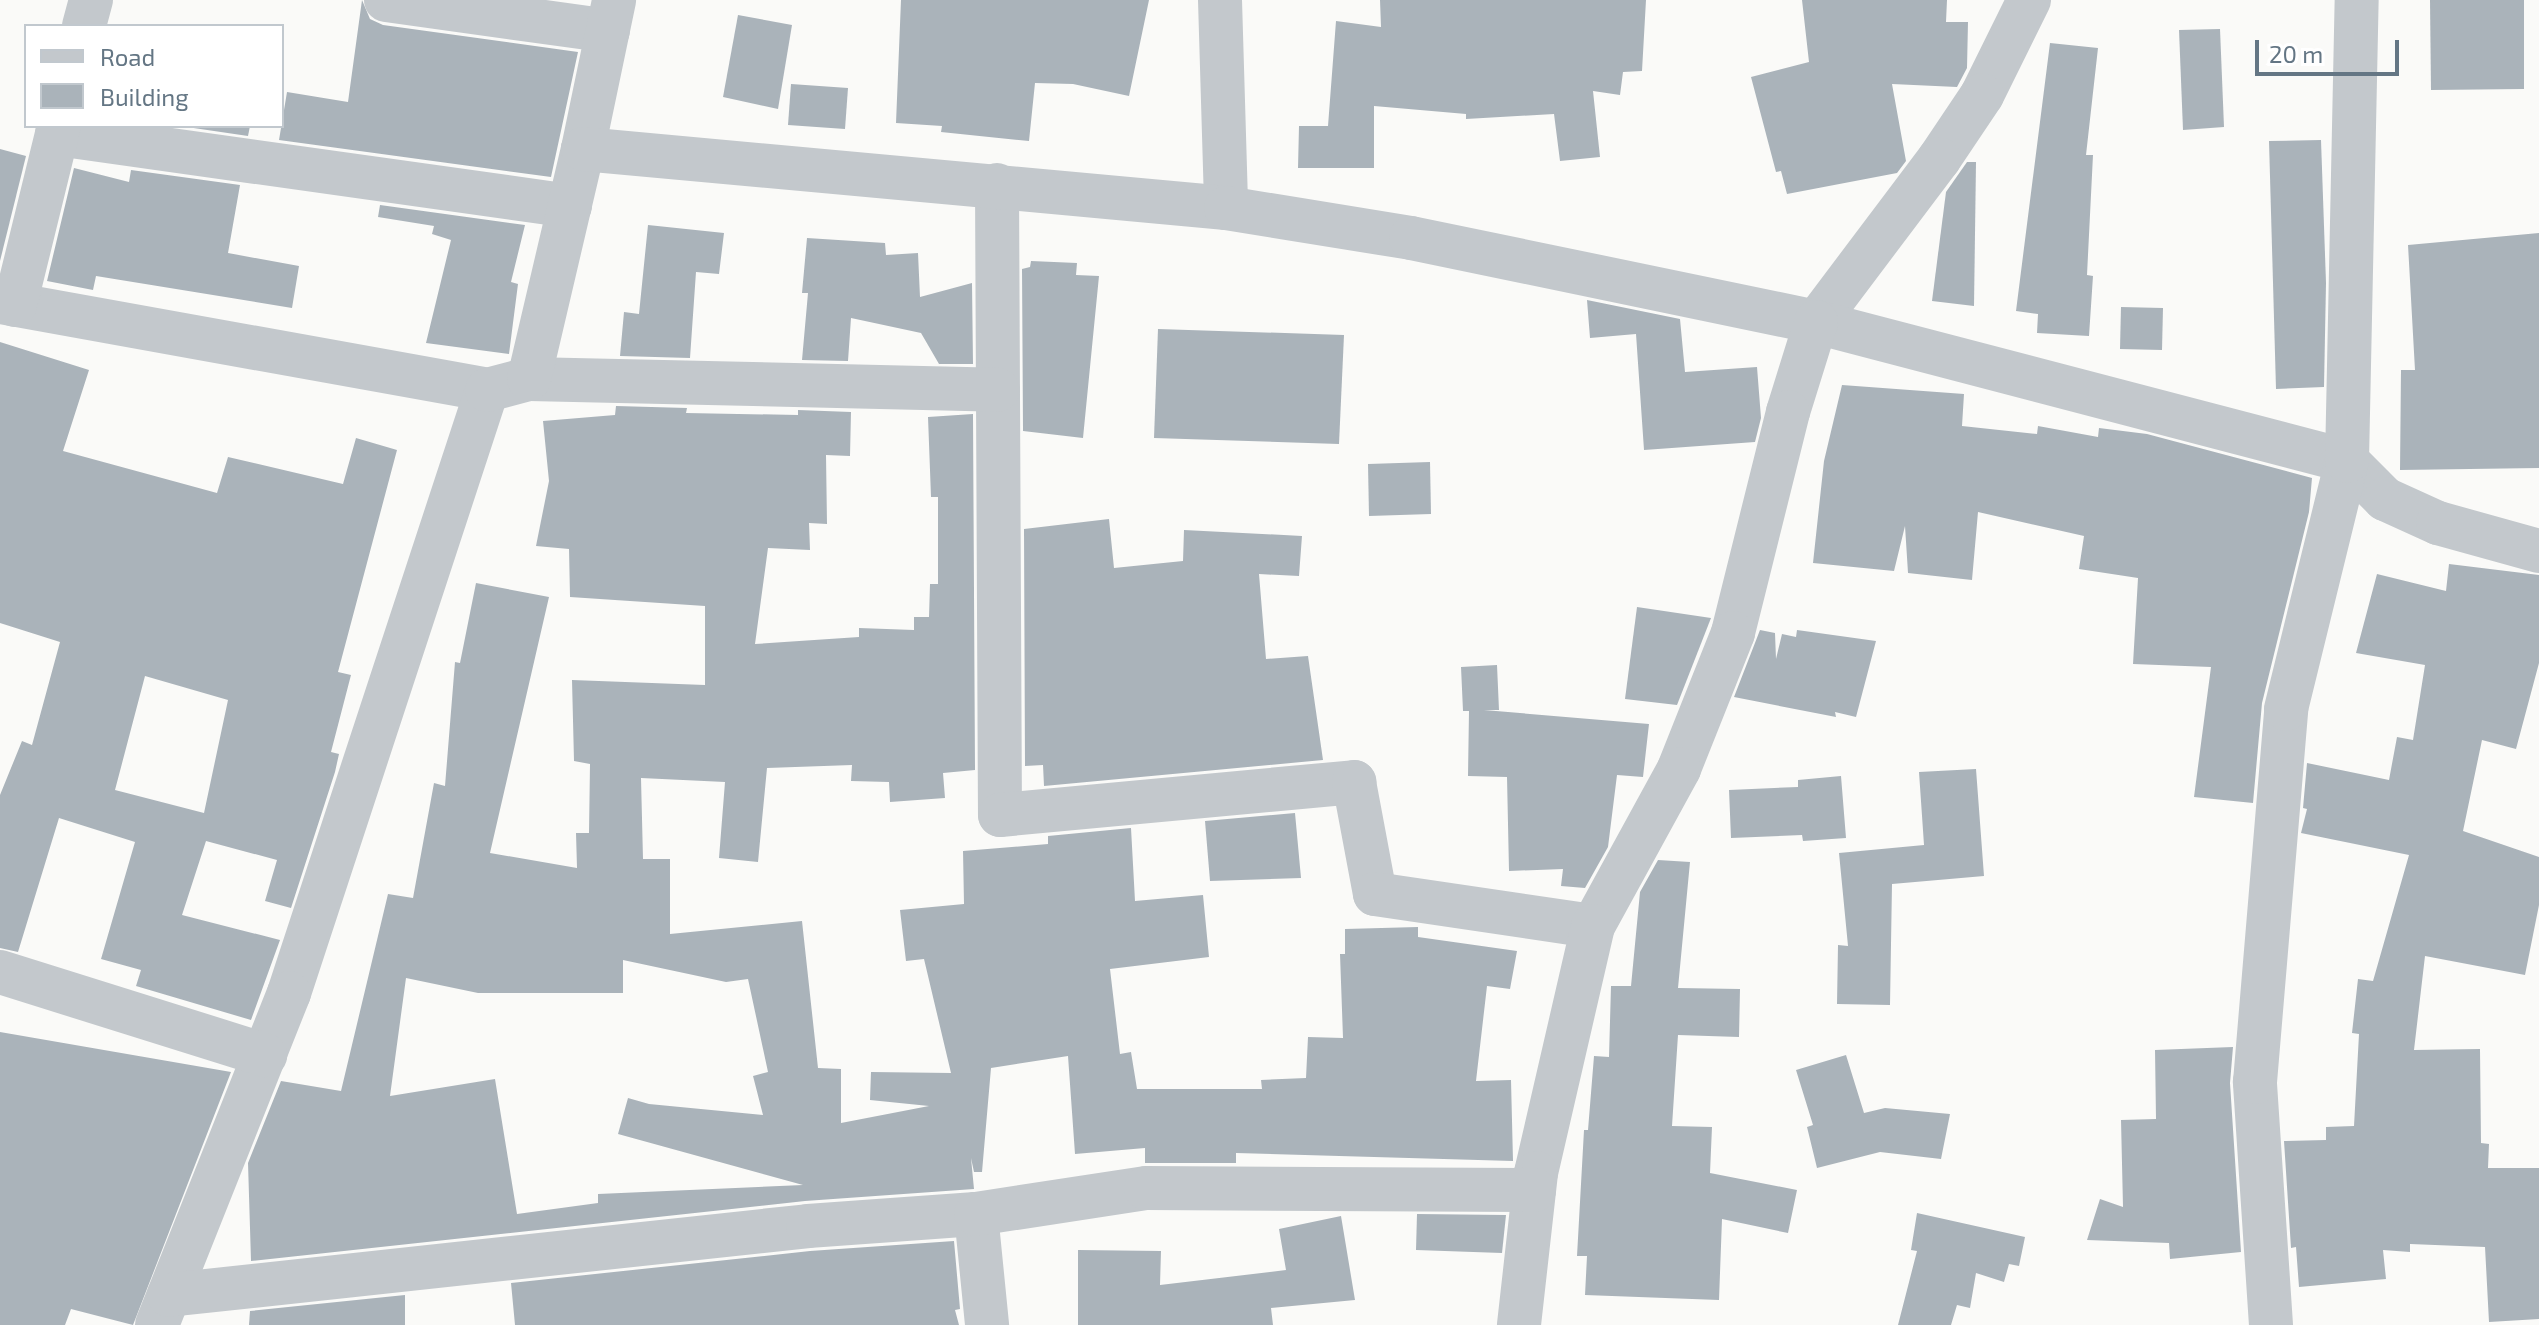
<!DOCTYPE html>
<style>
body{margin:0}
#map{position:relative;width:2539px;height:1325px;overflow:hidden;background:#fafaf8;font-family:"Exo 2",sans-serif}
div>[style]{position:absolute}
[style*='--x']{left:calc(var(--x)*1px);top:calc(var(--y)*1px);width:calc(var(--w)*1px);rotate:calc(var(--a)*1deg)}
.building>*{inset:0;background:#aab3ba}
.minor>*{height:44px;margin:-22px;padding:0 22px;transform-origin:22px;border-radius:22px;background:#c3c8cc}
span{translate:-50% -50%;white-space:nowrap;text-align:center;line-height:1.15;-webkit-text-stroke:8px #fff;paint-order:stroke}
.legend{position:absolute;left:24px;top:24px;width:260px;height:104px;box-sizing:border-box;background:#fff;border:2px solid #c1c8ce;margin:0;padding:10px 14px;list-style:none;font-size:24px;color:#647684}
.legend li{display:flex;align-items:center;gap:16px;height:40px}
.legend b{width:40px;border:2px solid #c1c8ce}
.scale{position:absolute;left:2255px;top:40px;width:144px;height:36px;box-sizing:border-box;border:4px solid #647684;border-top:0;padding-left:10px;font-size:24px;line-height:28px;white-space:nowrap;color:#647684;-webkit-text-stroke:6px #fff;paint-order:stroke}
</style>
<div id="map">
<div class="building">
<div style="clip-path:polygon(362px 0,370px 19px,383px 25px,578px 52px,551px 177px,279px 140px,287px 92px,348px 102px)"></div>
<div style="clip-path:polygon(901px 0,1149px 0,1129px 96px,1073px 84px,1035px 83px,1029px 141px,941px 132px,942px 126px,896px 123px)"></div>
<div style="clip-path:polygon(1380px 0,1646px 0,1642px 71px,1623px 72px,1620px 95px,1593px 91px,1600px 157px,1560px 161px,1554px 114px,1466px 119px,1466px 114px,1374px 106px,1374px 168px,1298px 168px,1299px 126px,1328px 126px,1336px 21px,1381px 27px)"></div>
<div style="clip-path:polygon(1802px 0,1947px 0,1946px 22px,1968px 22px,1967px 68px,1957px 87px,1892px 84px,1906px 161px,1897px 173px,1787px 194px,1781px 171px,1776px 172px,1751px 77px,1809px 62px)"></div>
<div style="clip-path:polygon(2430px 0,2524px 0,2524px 89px,2431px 90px)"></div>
<div style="clip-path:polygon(738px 15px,792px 25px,778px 109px,723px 97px)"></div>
<div style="clip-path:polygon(2220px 29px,2224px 127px,2183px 130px,2179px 30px)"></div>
<div style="clip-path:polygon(2050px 43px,2098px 48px,2086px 155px,2093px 155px,2087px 275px,2093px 276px,2089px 336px,2037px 333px,2038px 314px,2016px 311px)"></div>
<div style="clip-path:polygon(791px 84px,848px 88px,845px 129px,788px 125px)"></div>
<div style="clip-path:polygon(180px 126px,250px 126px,248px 136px)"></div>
<div style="clip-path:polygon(2321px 140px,2326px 283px,2324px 387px,2276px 389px,2269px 141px)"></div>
<div style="clip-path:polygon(0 149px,26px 156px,0 261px)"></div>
<div style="clip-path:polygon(1967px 162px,1976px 162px,1974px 306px,1932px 301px,1946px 192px)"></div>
<div style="clip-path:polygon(74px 168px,129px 182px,131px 170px,240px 185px,228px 253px,299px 266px,292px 308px,96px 276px,93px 290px,47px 281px)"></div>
<div style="clip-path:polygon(380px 205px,525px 225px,511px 282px,518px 284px,509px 354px,426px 343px,451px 240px,432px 234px,434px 226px,378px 217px)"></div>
<div style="clip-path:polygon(648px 225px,724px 233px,719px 274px,696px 272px,690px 358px,620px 356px,624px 312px,639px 314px)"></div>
<div style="clip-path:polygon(2539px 233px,2539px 468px,2400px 470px,2401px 370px,2415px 370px,2408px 245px)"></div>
<div style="clip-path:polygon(807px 238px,885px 243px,886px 255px,918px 253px,920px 297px,972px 283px,973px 364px,939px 364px,921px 333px,851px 318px,848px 361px,802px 360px,808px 293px,802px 293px)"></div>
<div style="clip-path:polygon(1031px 261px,1077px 263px,1076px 275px,1099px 276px,1083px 438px,1023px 431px,1022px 269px,1030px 267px)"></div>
<div style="clip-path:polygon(1587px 300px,1680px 319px,1685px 372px,1757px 367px,1761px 418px,1755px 442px,1644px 450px,1636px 334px,1590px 338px)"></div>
<div style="clip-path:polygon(2121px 307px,2163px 308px,2162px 350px,2120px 349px)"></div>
<div style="clip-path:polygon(1158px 329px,1344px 335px,1339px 444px,1154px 438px)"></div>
<div style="clip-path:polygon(evenodd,0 342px,89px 370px,63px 451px,217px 493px,228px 457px,343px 484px,356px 438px,397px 450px,338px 672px,351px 675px,331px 752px,339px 754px,335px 772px,291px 908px,265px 901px,277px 860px,206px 841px,182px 915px,280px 940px,251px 1020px,136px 986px,141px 970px,101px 959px,135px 842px,59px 818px,18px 952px,0 948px,0 795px,22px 741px,32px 745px,60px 642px,0 623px,0 342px,145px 676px,228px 700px,204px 813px,115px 790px,145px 676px)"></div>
<div style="clip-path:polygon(1842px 385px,1964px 394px,1962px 426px,2037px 434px,2038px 426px,2098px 437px,2099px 428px,2147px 434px,2312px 478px,2309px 512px,2262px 703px,2253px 803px,2194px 797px,2211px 667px,2133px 664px,2138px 578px,2079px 569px,2084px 536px,1978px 512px,1972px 580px,1908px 573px,1905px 526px,1894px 571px,1813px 563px,1824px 461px)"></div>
<div style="clip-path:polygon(evenodd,616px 406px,687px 408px,686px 413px,798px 415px,798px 410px,851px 412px,850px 456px,826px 455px,827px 524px,809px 523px,810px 550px,768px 548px,755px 644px,859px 637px,859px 628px,914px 630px,914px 617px,929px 617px,930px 584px,938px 584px,938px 497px,931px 497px,928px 417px,973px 414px,975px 770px,943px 773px,945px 798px,890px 802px,889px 782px,851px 781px,852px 765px,767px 768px,758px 862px,719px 858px,725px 782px,641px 778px,643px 859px,670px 859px,670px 934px,802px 921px,818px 1068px,841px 1069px,841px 1123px,929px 1106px,870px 1100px,871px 1072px,951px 1073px,924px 959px,906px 961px,900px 910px,964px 904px,963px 851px,1048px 844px,1048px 836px,1131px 828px,1135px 901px,1203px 895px,1209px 957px,1110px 969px,1120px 1054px,1131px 1052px,1137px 1089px,1262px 1089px,1261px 1080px,1306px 1078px,1308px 1037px,1343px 1038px,1340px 954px,1345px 954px,1345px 929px,1418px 927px,1418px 937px,1517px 951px,1510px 989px,1487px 986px,1476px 1081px,1511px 1080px,1513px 1161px,1236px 1153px,1236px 1163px,1145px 1163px,1145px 1148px,1075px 1154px,1068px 1056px,991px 1068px,982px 1172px,974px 1172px,971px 1158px,974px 1189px,805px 1201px,251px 1261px,248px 1163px,281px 1081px,341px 1091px,388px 894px,413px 898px,434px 783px,445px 786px,455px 662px,460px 663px,476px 583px,549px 597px,490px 853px,577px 868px,576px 833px,589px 833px,590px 764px,574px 761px,572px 680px,705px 685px,705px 606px,570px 597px,569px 549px,536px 546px,549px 481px,543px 421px,615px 415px,616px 406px,623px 960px,726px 982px,748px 979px,768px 1072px,753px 1076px,763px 1115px,649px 1104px,628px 1098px,618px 1134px,803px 1185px,598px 1194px,598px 1203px,517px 1214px,495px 1079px,390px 1096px,406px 978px,478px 993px,623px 993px,623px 960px)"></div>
<div style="clip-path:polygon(1430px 462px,1431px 514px,1369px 516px,1368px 464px)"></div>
<div style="clip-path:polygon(1109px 519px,1114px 568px,1183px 561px,1184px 530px,1302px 536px,1299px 576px,1259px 574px,1266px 659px,1308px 656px,1323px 760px,1044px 786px,1043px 765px,1025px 766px,1024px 529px)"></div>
<div style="clip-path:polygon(2449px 564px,2539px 575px,2539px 663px,2516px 749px,2482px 740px,2463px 831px,2539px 857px,2539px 905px,2525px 975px,2425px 956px,2414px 1050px,2480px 1049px,2481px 1143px,2489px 1144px,2488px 1168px,2539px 1168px,2539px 1319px,2489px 1322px,2485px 1247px,2410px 1244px,2410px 1252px,2383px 1250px,2386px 1279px,2299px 1287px,2296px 1247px,2291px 1248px,2284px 1141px,2326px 1140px,2326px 1127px,2354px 1126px,2359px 1034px,2352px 1033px,2358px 979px,2373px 981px,2409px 855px,2301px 833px,2307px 809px,2303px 808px,2307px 763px,2389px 780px,2397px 737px,2413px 740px,2425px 665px,2356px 653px,2377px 574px,2446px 591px)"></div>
<div style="clip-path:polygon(1637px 607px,1711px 618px,1677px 705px,1625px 699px)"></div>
<div style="clip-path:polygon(1760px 630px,1775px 633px,1776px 659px,1782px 634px,1796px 637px,1797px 630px,1876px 641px,1856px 717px,1835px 712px,1836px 717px,1734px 697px)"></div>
<div style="clip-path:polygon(1497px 665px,1499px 710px,1484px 710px,1649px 724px,1643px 777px,1617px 775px,1608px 847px,1585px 888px,1561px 886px,1563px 869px,1509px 871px,1507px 777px,1468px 776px,1469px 711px,1463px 711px,1461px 667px)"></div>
<div style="clip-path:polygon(1976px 769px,1984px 876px,1892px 884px,1890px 1005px,1837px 1004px,1838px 945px,1848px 946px,1839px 853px,1924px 845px,1919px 772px)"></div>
<div style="clip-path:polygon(1841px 776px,1846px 838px,1803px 841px,1802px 835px,1731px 838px,1729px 790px,1798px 787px,1798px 780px)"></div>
<div style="clip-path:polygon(1295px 813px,1301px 878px,1210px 881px,1205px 821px)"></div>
<div style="clip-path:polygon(1658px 860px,1690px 862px,1678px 988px,1740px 989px,1739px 1037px,1678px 1035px,1672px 1126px,1712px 1127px,1710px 1173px,1797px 1190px,1788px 1233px,1722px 1219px,1719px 1300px,1585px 1295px,1587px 1256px,1577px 1256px,1584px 1130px,1588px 1130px,1594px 1056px,1609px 1057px,1611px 986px,1631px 986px,1640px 892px)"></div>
<div style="clip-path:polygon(0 1032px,231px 1072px,133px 1325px,71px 1309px,65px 1325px,0 1325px)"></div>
<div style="clip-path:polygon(2233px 1047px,2230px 1083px,2241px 1252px,2170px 1259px,2169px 1243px,2087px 1240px,2100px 1199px,2123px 1207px,2121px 1120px,2156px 1119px,2155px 1050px)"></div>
<div style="clip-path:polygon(1846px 1055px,1864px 1113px,1885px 1108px,1950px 1114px,1941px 1159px,1880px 1152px,1817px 1168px,1807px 1127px,1813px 1125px,1796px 1070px)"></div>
<div style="clip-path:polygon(1917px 1213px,2025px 1237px,2019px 1266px,2009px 1264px,2004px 1282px,1976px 1273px,1970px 1308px,1957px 1305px,1951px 1325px,1898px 1325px,1917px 1251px,1911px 1250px)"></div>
<div style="clip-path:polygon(1417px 1214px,1506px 1215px,1502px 1253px,1416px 1250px)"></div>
<div style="clip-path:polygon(1341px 1216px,1355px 1300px,1271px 1308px,1273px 1325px,1078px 1325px,1078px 1250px,1161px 1251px,1160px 1285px,1286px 1270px,1279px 1229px)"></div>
<div style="clip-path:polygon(954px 1241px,960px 1309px,955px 1310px,959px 1325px,515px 1325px,511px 1283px,810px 1251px)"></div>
<div style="clip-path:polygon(405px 1295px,405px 1325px,249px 1325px,250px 1311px)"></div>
</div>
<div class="minor">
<div style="--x:386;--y:0;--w:224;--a:7.9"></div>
<div style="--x:1220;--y:0;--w:208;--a:88.3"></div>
<div style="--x:2029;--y:0;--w:106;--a:116.3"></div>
<div style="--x:1982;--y:95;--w:77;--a:123.9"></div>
<div style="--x:1939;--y:159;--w:204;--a:127"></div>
<div style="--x:1816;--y:322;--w:549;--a:14.67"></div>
<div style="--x:2347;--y:461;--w:54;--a:45"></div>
<div style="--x:2385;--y:499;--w:58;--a:24.4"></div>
<div style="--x:2438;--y:523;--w:105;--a:15.5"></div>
<div style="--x:84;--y:26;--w:27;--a:-75"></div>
<div style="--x:57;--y:134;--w:518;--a:7.99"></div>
<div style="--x:583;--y:149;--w:152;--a:-78.2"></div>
<div style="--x:997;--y:185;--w:630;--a:89.73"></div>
<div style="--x:1000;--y:815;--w:356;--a:-5.3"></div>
<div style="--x:1354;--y:782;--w:114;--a:79.4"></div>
<div style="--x:1375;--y:894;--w:220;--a:8.4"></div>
<div style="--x:0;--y:302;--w:495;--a:10.2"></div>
<div style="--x:487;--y:390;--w:635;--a:108.18"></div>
<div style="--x:289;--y:993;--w:357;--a:111.7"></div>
<div style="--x:15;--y:305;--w:184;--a:-76.2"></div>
<div style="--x:529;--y:379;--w:469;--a:1.3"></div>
<div style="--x:487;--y:390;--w:43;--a:-14.7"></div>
<div style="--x:529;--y:379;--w:236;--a:-76.8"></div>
<div style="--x:583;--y:149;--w:646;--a:5.24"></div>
<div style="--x:1226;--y:208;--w:187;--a:9.2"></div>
<div style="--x:1411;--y:238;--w:414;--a:11.7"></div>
<div style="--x:1816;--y:322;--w:94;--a:107.3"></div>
<div style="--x:1788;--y:412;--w:228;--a:104"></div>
<div style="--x:1733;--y:633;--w:146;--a:111.7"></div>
<div style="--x:1679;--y:769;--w:179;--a:118.7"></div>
<div style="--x:1593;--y:926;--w:253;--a:103"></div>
<div style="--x:1536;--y:1173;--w:153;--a:96.4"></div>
<div style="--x:0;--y:972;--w:278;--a:17.4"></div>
<div style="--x:976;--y:1214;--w:112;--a:84.3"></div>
<div style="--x:169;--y:1295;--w:643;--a:-6.16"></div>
<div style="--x:808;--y:1226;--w:168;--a:-4.1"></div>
<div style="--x:976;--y:1214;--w:172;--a:-8.7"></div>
<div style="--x:1146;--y:1188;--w:388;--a:0.3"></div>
<div style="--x:2271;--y:1325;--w:244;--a:-93.8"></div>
<div style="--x:2255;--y:1082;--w:374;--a:-85.2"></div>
<div style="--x:2286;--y:709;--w:255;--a:-76.2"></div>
<div style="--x:2347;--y:461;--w:461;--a:-88.8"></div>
</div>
<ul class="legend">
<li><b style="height:10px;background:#c3c8cc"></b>Road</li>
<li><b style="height:22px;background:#aab3ba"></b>Building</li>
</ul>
<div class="scale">20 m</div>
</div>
